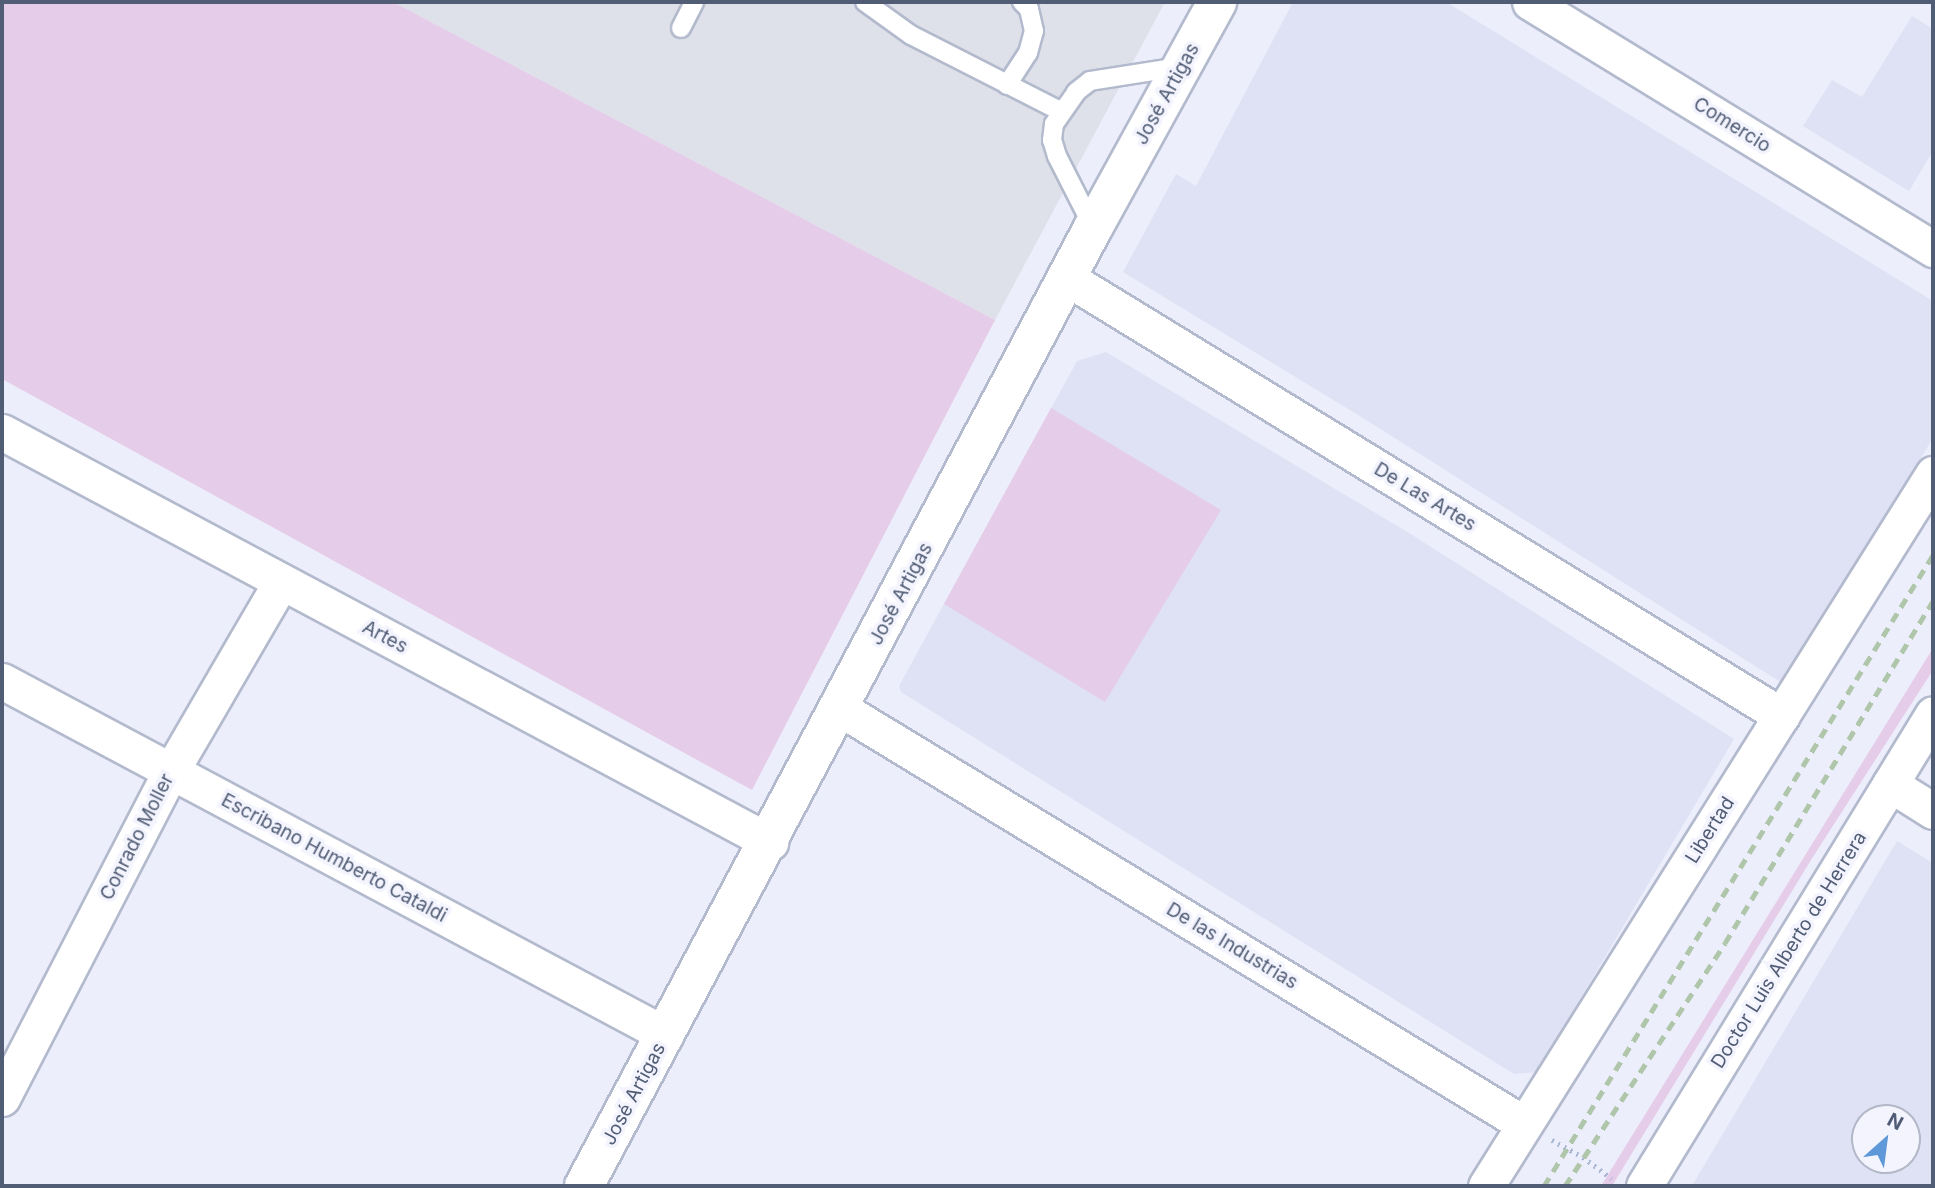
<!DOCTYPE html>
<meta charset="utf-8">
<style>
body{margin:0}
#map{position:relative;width:1935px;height:1188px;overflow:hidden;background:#edeefb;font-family:Inter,sans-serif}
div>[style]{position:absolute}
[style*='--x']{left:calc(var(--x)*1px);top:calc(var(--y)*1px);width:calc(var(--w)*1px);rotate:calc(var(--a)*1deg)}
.residential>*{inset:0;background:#dfe2f4}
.industrial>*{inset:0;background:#dee1e9}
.green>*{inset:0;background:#e5cce8}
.path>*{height:4.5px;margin-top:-2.25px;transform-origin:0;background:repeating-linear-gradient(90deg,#a9b6d4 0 2px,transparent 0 7px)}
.roads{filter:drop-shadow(2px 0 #b3bacd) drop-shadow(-2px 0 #b3bacd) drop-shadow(0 2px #b3bacd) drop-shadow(0 -2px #b3bacd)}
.lane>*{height:18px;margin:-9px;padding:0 9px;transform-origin:9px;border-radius:9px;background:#fff}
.street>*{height:35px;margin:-17.5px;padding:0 17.5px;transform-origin:17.5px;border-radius:17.5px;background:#fff}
.secondary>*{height:38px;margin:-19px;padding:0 19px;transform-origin:19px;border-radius:19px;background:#fff}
.rail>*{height:5px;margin-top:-2.5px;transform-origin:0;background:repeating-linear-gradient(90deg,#afc6aa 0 10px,transparent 0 17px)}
span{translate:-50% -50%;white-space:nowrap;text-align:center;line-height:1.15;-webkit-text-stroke:7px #f3f4fe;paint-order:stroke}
.street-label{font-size:19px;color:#515d75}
.frame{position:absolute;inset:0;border:4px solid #515d75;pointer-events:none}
.north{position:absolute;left:1851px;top:1104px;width:70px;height:70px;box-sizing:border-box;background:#f3f4fe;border:2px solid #b2b8c7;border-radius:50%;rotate:28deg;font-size:19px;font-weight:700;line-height:28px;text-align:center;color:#515d75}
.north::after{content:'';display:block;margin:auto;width:24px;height:32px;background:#5e98d9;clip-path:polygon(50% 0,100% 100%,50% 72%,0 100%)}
</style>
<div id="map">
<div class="residential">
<div style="clip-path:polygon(1293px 2px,1446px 2px,1933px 301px,1933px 438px,1782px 683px,1363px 418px,1123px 272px,1176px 174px,1196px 186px)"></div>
<div style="clip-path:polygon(1912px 16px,1933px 29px,1933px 151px,1909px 191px,1803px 126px,1832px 80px,1862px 97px)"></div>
<div style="clip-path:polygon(1106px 352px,1409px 533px,1734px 739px,1537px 1072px,1514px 1074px,901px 692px,899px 686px,1077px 361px)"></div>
<div style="clip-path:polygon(evenodd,1897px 841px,1933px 863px,1933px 1186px,1697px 1186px,1693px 1184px,1897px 841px,1865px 1118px,1907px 1118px,1907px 1160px,1865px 1160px,1865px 1118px)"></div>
</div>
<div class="industrial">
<div style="clip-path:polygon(393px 2px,1165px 2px,995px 320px)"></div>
</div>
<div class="green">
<div style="clip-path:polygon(2px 2px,393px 2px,995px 320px,752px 790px,2px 379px)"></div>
<div style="clip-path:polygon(1051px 408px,1221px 510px,1105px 702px,944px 604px)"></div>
<div style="clip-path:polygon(1933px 648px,1933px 670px,1811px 860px,1612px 1186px,1601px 1186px)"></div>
</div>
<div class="path">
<div style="--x:1552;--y:1140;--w:35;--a:29"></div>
<div style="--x:1583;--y:1157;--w:36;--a:37"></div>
</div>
<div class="roads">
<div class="lane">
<div style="--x:865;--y:2;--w:57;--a:35.7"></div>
<div style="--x:911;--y:35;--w:169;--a:27"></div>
<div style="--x:681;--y:28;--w:29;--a:-63"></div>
<div style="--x:1007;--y:85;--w:38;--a:-57"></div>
<div style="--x:1028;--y:53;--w:23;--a:-75"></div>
<div style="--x:1034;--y:31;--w:23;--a:-103"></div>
<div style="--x:1029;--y:9;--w:10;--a:-135"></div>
<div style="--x:1093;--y:227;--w:80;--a:-116.9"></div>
<div style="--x:1057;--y:156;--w:17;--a:-107"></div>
<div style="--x:1052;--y:140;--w:16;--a:-83"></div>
<div style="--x:1054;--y:124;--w:39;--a:-55"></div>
<div style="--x:1076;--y:92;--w:18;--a:-38"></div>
<div style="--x:1090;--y:81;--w:90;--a:-8.9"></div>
</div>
<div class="street">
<div style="--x:1530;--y:2;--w:473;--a:31.5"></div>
<div style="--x:1067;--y:278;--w:838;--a:31.49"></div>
<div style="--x:2;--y:432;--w:871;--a:28.1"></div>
<div style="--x:2;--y:681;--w:752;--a:28.06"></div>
<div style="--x:841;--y:709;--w:799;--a:31.28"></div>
<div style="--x:1890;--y:784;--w:51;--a:32.1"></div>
<div style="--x:2;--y:1098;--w:368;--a:-62.7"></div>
<div style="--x:171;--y:771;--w:219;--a:-59.8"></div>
<div style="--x:1486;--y:1186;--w:841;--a:-57.88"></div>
<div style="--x:1644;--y:1186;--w:553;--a:-58.52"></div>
</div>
<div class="secondary">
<div style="--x:584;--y:1186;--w:1085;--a:-62.02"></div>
<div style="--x:1093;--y:228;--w:258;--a:-61.2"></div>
</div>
</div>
<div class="rail">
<div style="--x:1544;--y:1186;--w:741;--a:-58.35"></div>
<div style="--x:1565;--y:1186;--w:291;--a:-56.6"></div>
<div style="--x:1725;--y:943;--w:400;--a:-58.7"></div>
</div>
<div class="street-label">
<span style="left:1167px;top:94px;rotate:-61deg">José Artigas</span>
<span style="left:1732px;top:125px;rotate:32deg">Comercio</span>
<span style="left:1425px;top:497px;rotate:31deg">De Las Artes</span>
<span style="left:901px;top:594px;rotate:-62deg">José Artigas</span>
<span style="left:385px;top:637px;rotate:28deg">Artes</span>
<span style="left:1710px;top:830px;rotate:-58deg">Libertad</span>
<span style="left:137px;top:837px;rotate:-63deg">Conrado Moller</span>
<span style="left:334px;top:858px;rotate:28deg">Escribano Humberto Cataldi</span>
<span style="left:1232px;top:946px;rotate:31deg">De las Industrias</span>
<span style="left:1789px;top:950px;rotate:-58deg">Doctor Luis Alberto de Herrera</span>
<span style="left:634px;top:1094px;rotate:-62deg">José Artigas</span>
</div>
<div class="frame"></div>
<div class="north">N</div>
</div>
